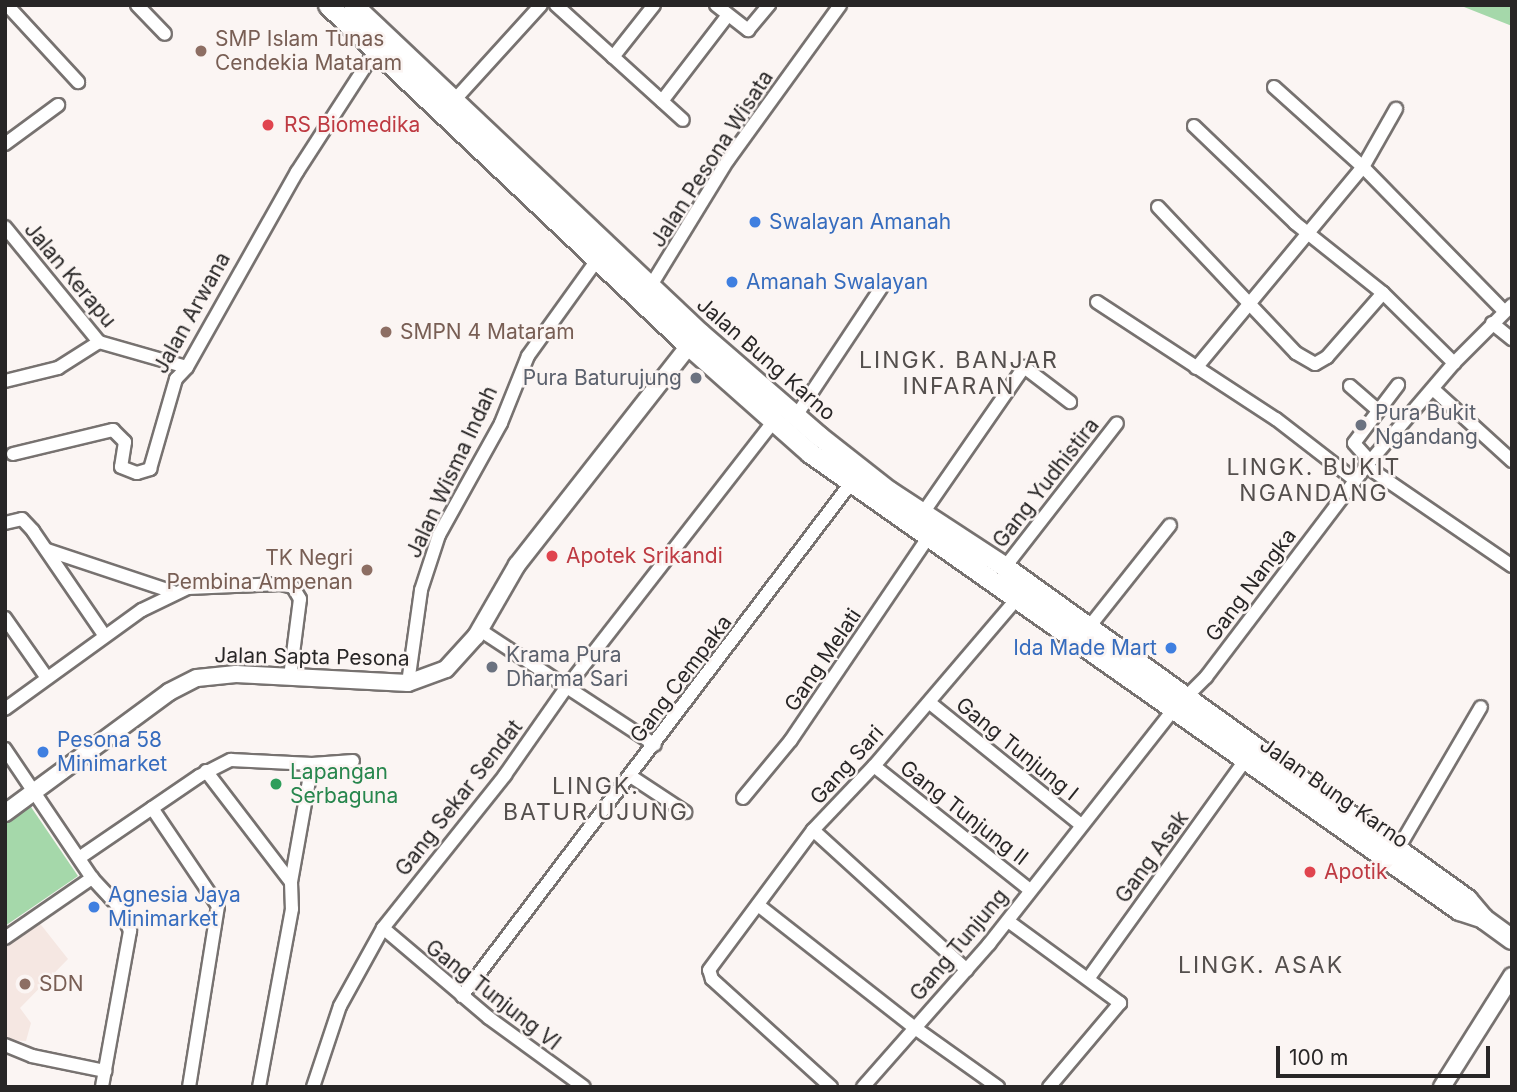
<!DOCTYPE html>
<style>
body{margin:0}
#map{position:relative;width:1517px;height:1092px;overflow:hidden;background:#fbf5f3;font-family:Inter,sans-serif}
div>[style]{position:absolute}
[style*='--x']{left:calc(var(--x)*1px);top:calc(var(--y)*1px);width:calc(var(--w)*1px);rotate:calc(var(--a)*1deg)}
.built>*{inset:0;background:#f5e7e2}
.green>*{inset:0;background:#a5d8aa}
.roads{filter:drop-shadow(2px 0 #777270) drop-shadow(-2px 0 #777270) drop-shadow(0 2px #777270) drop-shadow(0 -2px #777270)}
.minor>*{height:12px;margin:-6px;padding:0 6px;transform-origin:6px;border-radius:6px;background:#fff}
.tertiary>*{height:16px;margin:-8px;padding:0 8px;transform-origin:8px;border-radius:8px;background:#fff}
.secondary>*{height:19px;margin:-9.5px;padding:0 9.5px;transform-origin:9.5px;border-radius:9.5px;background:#fff}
.dots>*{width:19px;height:19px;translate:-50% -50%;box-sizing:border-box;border:4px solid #fbf5f3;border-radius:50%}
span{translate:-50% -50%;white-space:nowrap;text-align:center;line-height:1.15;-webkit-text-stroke:5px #fbf5f3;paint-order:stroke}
.education-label{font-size:21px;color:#785e54}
.left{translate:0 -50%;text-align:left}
.right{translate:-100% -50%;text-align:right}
.health-label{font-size:21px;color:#be3a42}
.street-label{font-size:21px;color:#282626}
.shop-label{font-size:21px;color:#366cbe}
.worship-label{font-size:21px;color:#5b616d}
.leisure-label{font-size:21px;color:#27864d}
.neighbourhood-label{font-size:23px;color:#544f4d;letter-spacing:2px}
.frame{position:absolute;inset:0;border:7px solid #282626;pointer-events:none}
.scale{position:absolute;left:1276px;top:1046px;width:214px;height:32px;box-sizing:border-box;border:4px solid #282626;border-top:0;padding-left:9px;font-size:21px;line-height:24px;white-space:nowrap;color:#282626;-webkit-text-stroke:5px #fbf5f3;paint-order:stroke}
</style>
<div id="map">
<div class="built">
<div style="clip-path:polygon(38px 921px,68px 959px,20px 1008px,31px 1023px,26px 1041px,7px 1040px,5px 944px)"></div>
</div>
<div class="green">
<div style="clip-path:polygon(1459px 5px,1512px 5px,1512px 26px)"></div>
<div style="clip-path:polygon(29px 804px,78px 876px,5px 926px,5px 821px)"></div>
</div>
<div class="roads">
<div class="minor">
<div style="--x:7;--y:5;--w:105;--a:47.3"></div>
<div style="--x:137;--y:5;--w:40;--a:46"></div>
<div style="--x:556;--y:5;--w:171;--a:42.2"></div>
<div style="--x:716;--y:5;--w:41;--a:38"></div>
<div style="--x:748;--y:30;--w:33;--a:-50"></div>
<div style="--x:613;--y:57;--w:66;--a:-51.7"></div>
<div style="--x:1274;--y:87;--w:120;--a:42"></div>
<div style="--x:1363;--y:167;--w:202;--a:45.6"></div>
<div style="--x:662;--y:101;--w:108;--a:-52.5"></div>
<div style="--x:450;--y:105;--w:135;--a:-47.7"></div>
<div style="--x:1194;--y:126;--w:140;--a:43.8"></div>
<div style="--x:1295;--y:223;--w:112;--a:38.5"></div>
<div style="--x:1383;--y:293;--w:100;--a:44.6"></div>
<div style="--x:5;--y:144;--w:66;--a:-36.3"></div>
<div style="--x:1158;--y:207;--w:201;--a:46.6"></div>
<div style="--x:1296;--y:353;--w:22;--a:30"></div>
<div style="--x:1315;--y:364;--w:14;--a:-30"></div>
<div style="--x:1327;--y:357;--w:85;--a:-48.8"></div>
<div style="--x:5;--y:227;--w:149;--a:50.7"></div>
<div style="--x:99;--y:342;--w:91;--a:15.9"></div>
<div style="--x:647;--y:292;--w:155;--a:-58.5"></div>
<div style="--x:728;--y:160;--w:191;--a:-54.1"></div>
<div style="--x:1097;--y:302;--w:214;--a:33.2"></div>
<div style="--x:1276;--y:419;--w:100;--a:37.7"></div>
<div style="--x:1492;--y:323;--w:26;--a:39"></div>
<div style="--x:1196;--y:368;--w:261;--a:-50.3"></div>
<div style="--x:1363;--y:167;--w:67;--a:-60.4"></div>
<div style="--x:5;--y:381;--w:55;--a:-13.8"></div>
<div style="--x:58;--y:368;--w:49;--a:-32.4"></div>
<div style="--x:1350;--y:386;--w:37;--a:41"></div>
<div style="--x:1433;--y:389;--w:107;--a:42.3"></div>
<div style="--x:796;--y:416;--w:154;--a:-56.4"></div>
<div style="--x:13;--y:454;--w:103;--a:-13.5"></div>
<div style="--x:113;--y:430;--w:17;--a:45"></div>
<div style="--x:125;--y:442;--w:25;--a:99"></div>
<div style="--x:121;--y:467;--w:17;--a:21"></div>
<div style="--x:137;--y:473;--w:14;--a:-17"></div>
<div style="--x:150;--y:469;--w:94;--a:-73.9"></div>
<div style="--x:176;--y:379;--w:16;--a:-47"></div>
<div style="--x:187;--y:367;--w:224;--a:-60.6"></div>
<div style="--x:297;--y:172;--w:149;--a:-57.1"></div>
<div style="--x:1370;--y:461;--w:24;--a:-132"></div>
<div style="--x:1354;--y:443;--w:73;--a:-52.8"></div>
<div style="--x:1366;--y:466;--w:177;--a:34.4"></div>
<div style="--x:923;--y:513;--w:178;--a:-55.3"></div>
<div style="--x:1024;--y:367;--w:58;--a:37.3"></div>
<div style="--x:5;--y:523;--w:17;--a:-13"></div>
<div style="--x:22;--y:519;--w:16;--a:47"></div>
<div style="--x:33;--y:531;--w:127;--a:55.6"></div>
<div style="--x:47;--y:550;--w:133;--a:18.4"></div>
<div style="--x:1005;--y:567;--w:182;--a:-52.1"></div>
<div style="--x:5;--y:618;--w:73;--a:55"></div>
<div style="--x:1089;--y:627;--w:130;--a:-51.5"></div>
<div style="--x:480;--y:630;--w:209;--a:33.3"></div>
<div style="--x:408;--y:683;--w:94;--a:-82"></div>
<div style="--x:421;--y:590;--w:58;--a:-71.9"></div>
<div style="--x:439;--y:535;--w:128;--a:-61"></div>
<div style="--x:501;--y:423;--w:72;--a:-68.1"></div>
<div style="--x:528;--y:356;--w:118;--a:-54.3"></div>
<div style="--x:930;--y:703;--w:194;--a:38.9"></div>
<div style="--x:5;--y:709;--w:169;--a:-35.9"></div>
<div style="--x:142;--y:610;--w:51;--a:-25.6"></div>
<div style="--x:188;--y:588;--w:93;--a:-2.5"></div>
<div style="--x:281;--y:584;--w:12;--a:14"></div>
<div style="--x:293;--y:587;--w:14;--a:60"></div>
<div style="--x:300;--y:599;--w:79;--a:97.3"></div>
<div style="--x:5;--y:749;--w:156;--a:56"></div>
<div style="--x:92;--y:878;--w:37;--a:47"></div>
<div style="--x:117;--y:905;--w:29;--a:63"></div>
<div style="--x:130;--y:931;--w:158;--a:100.2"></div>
<div style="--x:312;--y:764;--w:41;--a:-4.2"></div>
<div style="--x:874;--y:766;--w:199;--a:38.5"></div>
<div style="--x:206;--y:771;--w:140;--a:52.6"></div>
<div style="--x:632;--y:777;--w:64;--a:33.4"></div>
<div style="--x:743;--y:798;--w:75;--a:-50.4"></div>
<div style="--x:791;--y:740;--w:244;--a:-55.9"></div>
<div style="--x:152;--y:808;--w:118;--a:56"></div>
<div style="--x:218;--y:906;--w:183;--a:99.1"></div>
<div style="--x:813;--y:830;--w:208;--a:42.3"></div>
<div style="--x:1395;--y:854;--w:170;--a:-59.7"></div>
<div style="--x:79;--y:858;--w:145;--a:-34.3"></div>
<div style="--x:199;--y:776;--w:36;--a:-27"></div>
<div style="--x:231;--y:760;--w:81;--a:2.8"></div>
<div style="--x:312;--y:764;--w:120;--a:100.1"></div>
<div style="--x:291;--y:882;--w:27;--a:88"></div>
<div style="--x:292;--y:909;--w:181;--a:100.5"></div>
<div style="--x:758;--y:905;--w:199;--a:38.1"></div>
<div style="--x:915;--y:1028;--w:102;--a:35.4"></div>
<div style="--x:1008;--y:921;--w:139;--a:36.2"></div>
<div style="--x:1120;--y:1003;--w:110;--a:130.2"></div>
<div style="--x:383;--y:928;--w:139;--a:40.3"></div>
<div style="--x:489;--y:1018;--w:117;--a:36"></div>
<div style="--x:5;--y:938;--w:106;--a:-34.6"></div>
<div style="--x:1088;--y:979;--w:272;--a:-54.3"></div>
<div style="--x:462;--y:996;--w:644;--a:-52.83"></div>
<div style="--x:5;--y:1045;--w:29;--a:22"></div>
<div style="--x:32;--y:1056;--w:75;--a:11.6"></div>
<div style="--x:313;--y:1087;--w:85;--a:-71.6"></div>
<div style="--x:340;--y:1006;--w:89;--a:-61.1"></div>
<div style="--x:383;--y:928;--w:196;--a:-51.4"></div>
<div style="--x:505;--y:775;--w:106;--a:-55"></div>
<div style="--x:566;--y:688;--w:338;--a:-52.1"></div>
<div style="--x:831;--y:1087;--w:161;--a:-137.8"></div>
<div style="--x:712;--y:979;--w:9;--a:-108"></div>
<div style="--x:709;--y:970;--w:174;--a:-53.4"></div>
<div style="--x:813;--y:830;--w:88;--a:-46.4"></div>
<div style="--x:874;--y:766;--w:218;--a:-49.5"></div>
<div style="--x:863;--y:1087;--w:191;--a:-48.6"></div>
<div style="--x:989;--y:944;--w:300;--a:-51.8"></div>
<div style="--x:1175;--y:708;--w:44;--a:-45"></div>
<div style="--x:1206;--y:677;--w:265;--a:-52.8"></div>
<div style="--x:1366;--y:466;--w:135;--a:-49.5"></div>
<div style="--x:1454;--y:363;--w:82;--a:-45"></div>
</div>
<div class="tertiary">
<div style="--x:5;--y:813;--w:204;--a:-36.4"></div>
<div style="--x:169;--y:692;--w:31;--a:-27"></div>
<div style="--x:197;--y:678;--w:39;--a:-6"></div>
<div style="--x:236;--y:674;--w:172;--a:3"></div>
<div style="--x:408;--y:683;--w:40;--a:-20.2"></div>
<div style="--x:446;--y:669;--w:45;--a:-47.7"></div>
<div style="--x:476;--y:636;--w:82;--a:-60"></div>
<div style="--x:517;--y:565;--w:290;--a:-51.9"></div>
<div style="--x:1442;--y:1087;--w:131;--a:-57.8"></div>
</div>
<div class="secondary">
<div style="--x:328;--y:5;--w:495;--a:43.4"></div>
<div style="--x:688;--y:345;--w:163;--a:41.5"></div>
<div style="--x:810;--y:453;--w:794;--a:35.15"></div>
<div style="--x:1459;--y:910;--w:25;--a:18"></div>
<div style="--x:353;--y:5;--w:477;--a:43.4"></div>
<div style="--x:700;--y:333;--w:157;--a:40.9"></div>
<div style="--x:819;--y:436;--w:89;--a:38.2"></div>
<div style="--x:889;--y:491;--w:139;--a:33.2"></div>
<div style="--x:1005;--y:567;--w:569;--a:35.7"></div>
<div style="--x:1467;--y:899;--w:26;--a:50"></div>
<div style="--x:1484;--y:919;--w:34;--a:36"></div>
</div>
</div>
<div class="dots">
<div style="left:201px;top:51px;background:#8d6e63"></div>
<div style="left:268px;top:125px;background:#e0444e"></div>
<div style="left:755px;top:222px;background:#3f7fe0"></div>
<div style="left:732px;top:282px;background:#3f7fe0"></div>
<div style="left:386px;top:332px;background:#8d6e63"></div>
<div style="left:696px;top:378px;background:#6b7280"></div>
<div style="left:1361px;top:425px;background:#6b7280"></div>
<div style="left:552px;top:556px;background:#e0444e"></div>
<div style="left:367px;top:570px;background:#8d6e63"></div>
<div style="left:1171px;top:648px;background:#3f7fe0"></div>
<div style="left:492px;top:667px;background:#6b7280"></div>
<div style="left:43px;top:752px;background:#3f7fe0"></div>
<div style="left:276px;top:784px;background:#2e9e5b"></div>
<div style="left:1310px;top:872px;background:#e0444e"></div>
<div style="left:94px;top:907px;background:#3f7fe0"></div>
<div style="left:25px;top:984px;background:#8d6e63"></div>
</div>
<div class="education-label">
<span class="left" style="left:215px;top:51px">SMP Islam Tunas<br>Cendekia Mataram</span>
<span class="left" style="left:400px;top:332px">SMPN 4 Mataram</span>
<span class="right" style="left:353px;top:570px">TK Negri<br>Pembina Ampenan</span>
<span class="left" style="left:39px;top:984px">SDN</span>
</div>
<div class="health-label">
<span class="left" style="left:284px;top:125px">RS Biomedika</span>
<span class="left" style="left:566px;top:556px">Apotek Srikandi</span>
<span class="left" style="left:1324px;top:872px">Apotik</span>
</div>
<div class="street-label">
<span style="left:712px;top:159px;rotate:-57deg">Jalan Pesona Wisata</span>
<span style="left:70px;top:275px;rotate:50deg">Jalan Kerapu</span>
<span style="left:192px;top:313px;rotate:-61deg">Jalan Arwana</span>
<span style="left:766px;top:359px;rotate:41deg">Jalan Bung Karno</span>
<span style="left:452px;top:472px;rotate:-65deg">Jalan Wisma Indah</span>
<span style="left:1046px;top:483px;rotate:-52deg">Gang Yudhistira</span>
<span style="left:1251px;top:585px;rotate:-53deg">Gang Nangka</span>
<span style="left:312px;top:657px;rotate:1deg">Jalan Sapta Pesona</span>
<span style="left:823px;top:660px;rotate:-56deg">Gang Melati</span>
<span style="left:681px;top:679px;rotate:-53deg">Gang Cempaka</span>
<span style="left:1017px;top:749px;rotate:39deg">Gang Tunjung I</span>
<span style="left:847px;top:765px;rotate:-48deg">Gang Sari</span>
<span style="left:1334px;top:793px;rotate:35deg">Jalan Bung Karno</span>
<span style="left:459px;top:798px;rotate:-52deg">Gang Sekar Sendat</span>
<span style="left:964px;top:813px;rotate:38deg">Gang Tunjung II</span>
<span style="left:1152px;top:857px;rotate:-54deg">Gang Asak</span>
<span style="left:959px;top:945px;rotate:-50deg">Gang Tunjung</span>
<span style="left:493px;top:995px;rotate:38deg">Gang Tunjung VI</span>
</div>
<div class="shop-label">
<span class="left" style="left:769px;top:222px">Swalayan Amanah</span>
<span class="left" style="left:746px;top:282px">Amanah Swalayan</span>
<span class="right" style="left:1157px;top:648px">Ida Made Mart</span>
<span class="left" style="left:57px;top:752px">Pesona 58<br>Minimarket</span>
<span class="left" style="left:108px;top:907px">Agnesia Jaya<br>Minimarket</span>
</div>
<div class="worship-label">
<span class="right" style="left:682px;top:378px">Pura Baturujung</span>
<span class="left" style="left:1375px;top:425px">Pura Bukit<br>Ngandang</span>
<span class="left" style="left:506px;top:667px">Krama Pura<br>Dharma Sari</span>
</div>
<div class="leisure-label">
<span class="left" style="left:290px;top:784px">Lapangan<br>Serbaguna</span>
</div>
<div class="neighbourhood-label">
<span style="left:959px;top:373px">LINGK. BANJAR<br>INFARAN</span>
<span style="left:1314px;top:480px">LINGK. BUKIT<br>NGANDANG</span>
<span style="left:596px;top:799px">LINGK.<br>BATUR UJUNG</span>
<span style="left:1261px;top:965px">LINGK. ASAK</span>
</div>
<div class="frame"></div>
<div class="scale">100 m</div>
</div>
